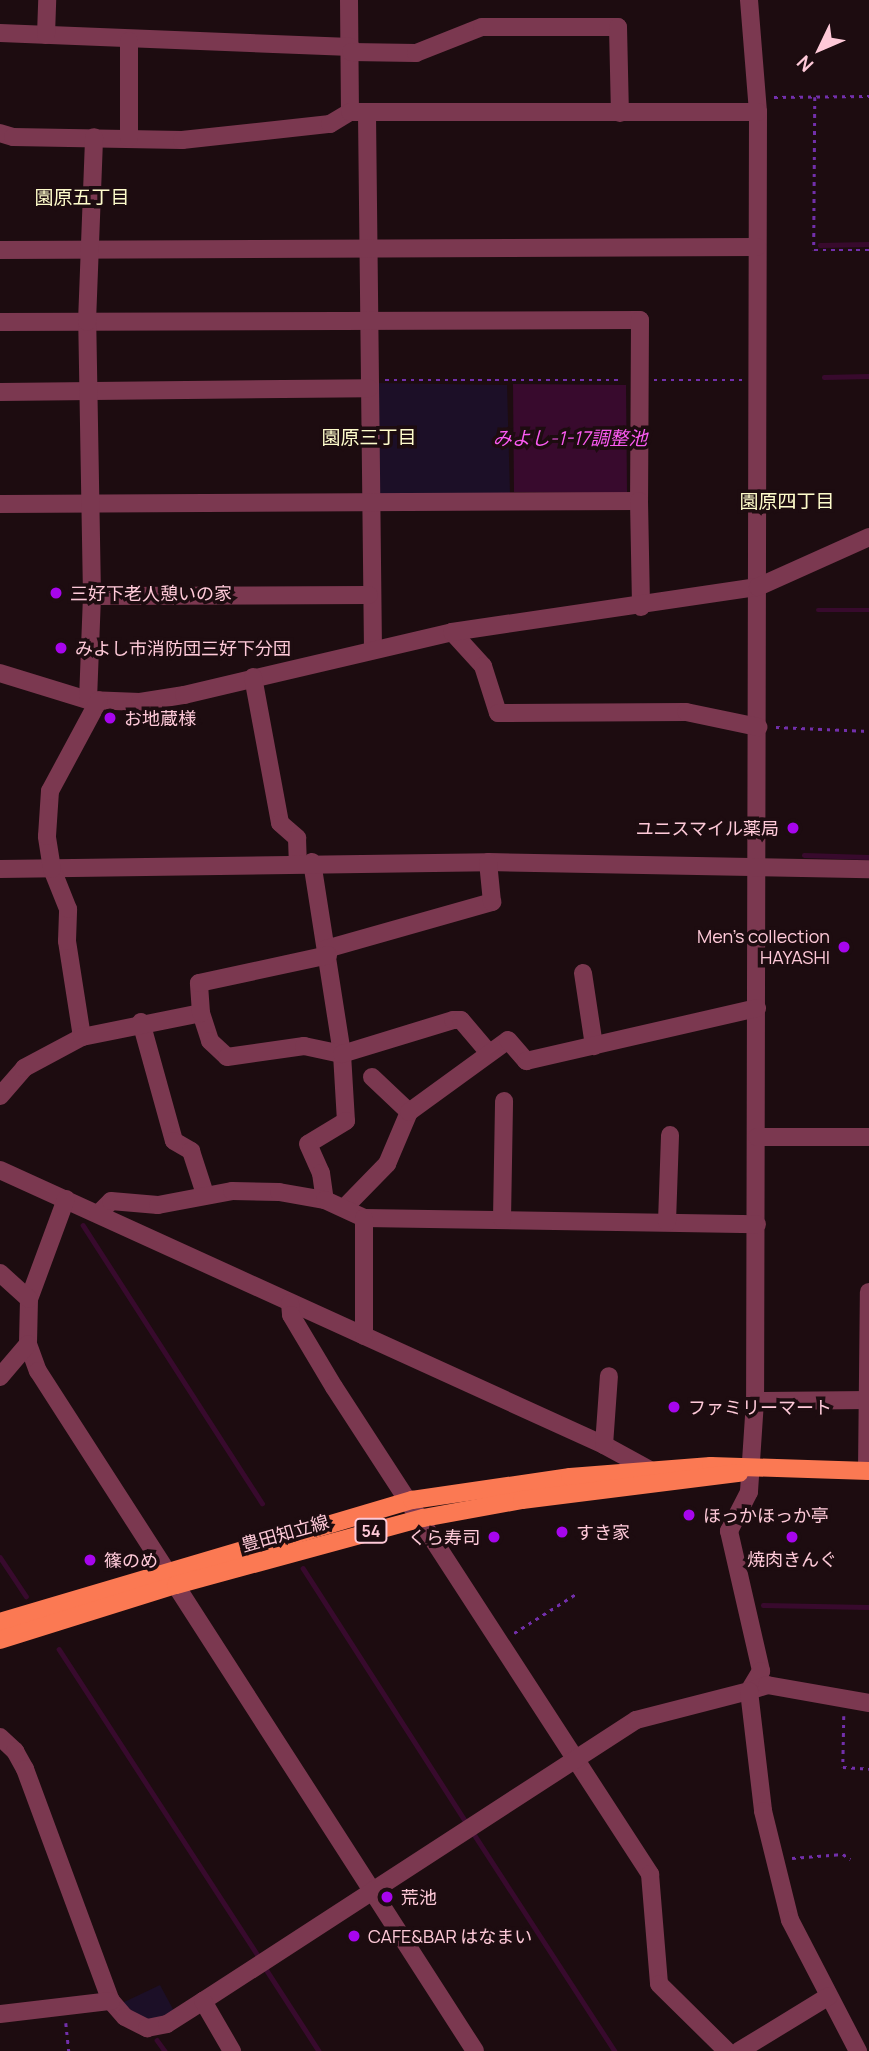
<!DOCTYPE html>
<meta charset="utf-8">
<style>
body{margin:0}
#map{position:relative;width:869px;height:2051px;overflow:hidden;background:#1d0c10;font-family:Manrope,"Noto Sans JP",sans-serif}
div>[style]{position:absolute}
[style*='--x']{left:calc(var(--x)*1px);top:calc(var(--y)*1px);width:calc(var(--w)*1px);rotate:calc(var(--a)*1deg)}
.green>*{inset:0;background:#1c0f27}
.water>*{inset:0;background:#380a2d}
.stream>*{height:4.5px;margin:-2.25px;padding:0 2.25px;transform-origin:2.25px;border-radius:2.25px;background:#380a2d}
.path>*{height:2.5px;margin-top:-1.25px;transform-origin:0;background:repeating-linear-gradient(90deg,#722fab 0 3.5px,transparent 0 8.5px)}
.minor>*{height:18px;margin:-9px;padding:0 9px;transform-origin:9px;border-radius:9px;background:#7b3850}
.major>*{height:18px;margin:-9px;padding:0 9px;transform-origin:9px;border-radius:9px;background:#fb7953}
.dots>*{width:19px;height:19px;translate:-50% -50%;box-sizing:border-box;border:4px solid #1d0c10;border-radius:50%}
span{translate:-50% -50%;white-space:nowrap;text-align:center;line-height:1.15;-webkit-text-stroke:7px #1d0c10;paint-order:stroke}
.shield-label span{padding:2px 5px;background:#1d0c10;border:2px solid;border-radius:5px;-webkit-text-stroke-width:0}
.shield-label{font-size:16px;color:#fec9d8;font-weight:700}
.poi-label{font-size:18px;color:#fec9d8}
.left{translate:0 -50%;text-align:left}
.right{translate:-100% -50%;text-align:right}
.street-label{font-size:18px;color:#fec9d8}
.neighbourhood-label{font-size:19px;color:#fefccb}
.water-label{font-size:19px;color:#fb5af1;font-style:italic}
.north{position:absolute;left:785px;top:14px;width:70px;height:70px;-webkit-text-stroke:5px #1d0c10;paint-order:stroke;rotate:226deg;font-size:19px;font-weight:700;line-height:28px;text-align:center;color:#fec9d8}
.north::after{content:'';display:block;margin:auto;width:24px;height:32px;background:#fec9d8;clip-path:polygon(50% 0,100% 100%,50% 72%,0 100%)}
</style>
<div id="map">
<div class="green">
<div style="clip-path:polygon(379px 383px,507px 385px,510px 494px,379px 494px)"></div>
<div style="clip-path:polygon(160px 1985px,175px 2013px,149px 2023px,120px 2004px)"></div>
</div>
<div class="water">
<div style="clip-path:polygon(513px 384px,626px 385px,627px 493px,514px 492px)"></div>
</div>
<div class="stream">
<div style="--x:820;--y:245;--w:49;--a:-1.2"></div>
<div style="--x:824;--y:377;--w:45;--a:-1.3"></div>
<div style="--x:818;--y:610;--w:51;--a:0"></div>
<div style="--x:804;--y:855;--w:65;--a:1.8"></div>
<div style="--x:83;--y:1225;--w:331;--a:57.2"></div>
<div style="--x:0;--y:1557;--w:47;--a:56.3"></div>
<div style="--x:303;--y:1568;--w:303;--a:57.3"></div>
<div style="--x:763;--y:1605;--w:106;--a:1.1"></div>
<div style="--x:59;--y:1649;--w:369;--a:57"></div>
<div style="--x:472;--y:1831;--w:262;--a:57"></div>
<div style="--x:264;--y:1966;--w:101;--a:57.1"></div>
<div style="--x:157;--y:2040;--w:14;--a:54"></div>
</div>
<div class="path">
<div style="--x:774;--y:97;--w:95;--a:-0.6"></div>
<div style="--x:815;--y:97;--w:153;--a:90.4"></div>
<div style="--x:814;--y:250;--w:55;--a:0"></div>
<div style="--x:385;--y:380;--w:238;--a:0"></div>
<div style="--x:654;--y:380;--w:88;--a:0"></div>
<div style="--x:776;--y:727;--w:93;--a:2.5"></div>
<div style="--x:514;--y:1633;--w:73;--a:-32.2"></div>
<div style="--x:844;--y:1716;--w:51;--a:91.1"></div>
<div style="--x:843;--y:1767;--w:26;--a:4"></div>
<div style="--x:792;--y:1858;--w:51;--a:-4.5"></div>
<div style="--x:843;--y:1854;--w:9;--a:36"></div>
<div style="--x:66;--y:2023;--w:28;--a:84"></div>
</div>
<div class="minor">
<div style="--x:349;--y:0;--w:112;--a:89.5"></div>
<div style="--x:749;--y:0;--w:112;--a:85.4"></div>
<div style="--x:758;--y:112;--w:1289;--a:90.13"></div>
<div style="--x:755;--y:1401;--w:91;--a:93.8"></div>
<div style="--x:749;--y:1492;--w:44;--a:117.1"></div>
<div style="--x:729;--y:1531;--w:144;--a:77.1"></div>
<div style="--x:761;--y:1671;--w:23;--a:121"></div>
<div style="--x:749;--y:1691;--w:19;--a:-18"></div>
<div style="--x:767;--y:1685;--w:104;--a:10"></div>
<div style="--x:0;--y:33;--w:351;--a:2.3"></div>
<div style="--x:46;--y:35;--w:35;--a:-88"></div>
<div style="--x:351;--y:52;--w:65;--a:0.9"></div>
<div style="--x:416;--y:53;--w:71;--a:-21.5"></div>
<div style="--x:482;--y:27;--w:136;--a:0"></div>
<div style="--x:618;--y:27;--w:86;--a:88.7"></div>
<div style="--x:367;--y:114;--w:534;--a:89.36"></div>
<div style="--x:0;--y:133;--w:14;--a:17"></div>
<div style="--x:13;--y:137;--w:169;--a:1"></div>
<div style="--x:182;--y:140;--w:149;--a:-6.2"></div>
<div style="--x:330;--y:124;--w:23;--a:-31"></div>
<div style="--x:350;--y:112;--w:408;--a:0"></div>
<div style="--x:129;--y:138;--w:97;--a:-90"></div>
<div style="--x:0;--y:250;--w:757;--a:-0.23"></div>
<div style="--x:0;--y:322;--w:640;--a:-0.18"></div>
<div style="--x:640;--y:320;--w:181;--a:90.3"></div>
<div style="--x:0;--y:392;--w:369;--a:-0.6"></div>
<div style="--x:0;--y:504;--w:639;--a:-0.27"></div>
<div style="--x:639;--y:501;--w:106;--a:88.9"></div>
<div style="--x:92;--y:596;--w:277;--a:-0.2"></div>
<div style="--x:452;--y:632;--w:46;--a:47.6"></div>
<div style="--x:483;--y:666;--w:49;--a:72.3"></div>
<div style="--x:498;--y:713;--w:188;--a:-0.3"></div>
<div style="--x:686;--y:712;--w:74;--a:11.8"></div>
<div style="--x:0;--y:673;--w:92;--a:17.1"></div>
<div style="--x:88;--y:700;--w:52;--a:2.2"></div>
<div style="--x:140;--y:702;--w:45;--a:-9"></div>
<div style="--x:184;--y:695;--w:275;--a:-13.2"></div>
<div style="--x:452;--y:632;--w:309;--a:-8.4"></div>
<div style="--x:758;--y:587;--w:122;--a:-24.2"></div>
<div style="--x:253;--y:677;--w:148;--a:79.5"></div>
<div style="--x:280;--y:823;--w:23;--a:41"></div>
<div style="--x:297;--y:838;--w:24;--a:88"></div>
<div style="--x:88;--y:700;--w:104;--a:-87.8"></div>
<div style="--x:92;--y:596;--w:274;--a:-91"></div>
<div style="--x:87;--y:322;--w:185;--a:-87.8"></div>
<div style="--x:312;--y:862;--w:194;--a:81.1"></div>
<div style="--x:342;--y:1054;--w:67;--a:86.6"></div>
<div style="--x:346;--y:1121;--w:44;--a:148.8"></div>
<div style="--x:308;--y:1144;--w:32;--a:66"></div>
<div style="--x:321;--y:1173;--w:27;--a:82"></div>
<div style="--x:0;--y:869;--w:488;--a:-0.8"></div>
<div style="--x:488;--y:862;--w:381;--a:1.1"></div>
<div style="--x:326;--y:949;--w:173;--a:-15.8"></div>
<div style="--x:492;--y:902;--w:40;--a:-95.7"></div>
<div style="--x:583;--y:973;--w:74;--a:81.4"></div>
<div style="--x:201;--y:1013;--w:29;--a:72"></div>
<div style="--x:210;--y:1041;--w:23;--a:43"></div>
<div style="--x:227;--y:1057;--w:78;--a:-8.1"></div>
<div style="--x:304;--y:1046;--w:39;--a:12"></div>
<div style="--x:342;--y:1054;--w:116;--a:-17"></div>
<div style="--x:453;--y:1020;--w:8;--a:0"></div>
<div style="--x:461;--y:1020;--w:43;--a:49.7"></div>
<div style="--x:141;--y:1022;--w:123;--a:74.5"></div>
<div style="--x:174;--y:1141;--w:20;--a:30"></div>
<div style="--x:191;--y:1151;--w:45;--a:72"></div>
<div style="--x:82;--y:1037;--w:97;--a:-98.9"></div>
<div style="--x:67;--y:941;--w:32;--a:-88"></div>
<div style="--x:68;--y:909;--w:43;--a:-111.8"></div>
<div style="--x:52;--y:869;--w:33;--a:-99"></div>
<div style="--x:47;--y:836;--w:45;--a:-86.2"></div>
<div style="--x:50;--y:791;--w:103;--a:-61.7"></div>
<div style="--x:372;--y:1077;--w:51;--a:43.4"></div>
<div style="--x:0;--y:1096;--w:37;--a:-49"></div>
<div style="--x:24;--y:1068;--w:66;--a:-28.1"></div>
<div style="--x:82;--y:1037;--w:121;--a:-11.4"></div>
<div style="--x:201;--y:1013;--w:30;--a:-94"></div>
<div style="--x:199;--y:983;--w:132;--a:-12.2"></div>
<div style="--x:757;--y:1137;--w:112;--a:0"></div>
<div style="--x:0;--y:1170;--w:664;--a:24.48"></div>
<div style="--x:604;--y:1445;--w:52;--a:28.5"></div>
<div style="--x:66;--y:1199;--w:107;--a:110.3"></div>
<div style="--x:29;--y:1299;--w:45;--a:91.3"></div>
<div style="--x:28;--y:1344;--w:29;--a:70"></div>
<div style="--x:38;--y:1371;--w:808;--a:57.27"></div>
<div style="--x:344;--y:1208;--w:62;--a:-45.7"></div>
<div style="--x:387;--y:1164;--w:56;--a:-67.1"></div>
<div style="--x:409;--y:1112;--w:122;--a:-36"></div>
<div style="--x:508;--y:1040;--w:28;--a:49"></div>
<div style="--x:526;--y:1061;--w:237;--a:-12.9"></div>
<div style="--x:98;--y:1214;--w:18;--a:-45"></div>
<div style="--x:111;--y:1201;--w:47;--a:4.9"></div>
<div style="--x:158;--y:1205;--w:75;--a:-10.7"></div>
<div style="--x:232;--y:1191;--w:47;--a:1.2"></div>
<div style="--x:279;--y:1192;--w:47;--a:9.9"></div>
<div style="--x:325;--y:1200;--w:43;--a:24.8"></div>
<div style="--x:364;--y:1218;--w:393;--a:0.9"></div>
<div style="--x:364;--y:1218;--w:118;--a:90"></div>
<div style="--x:502;--y:1219;--w:118;--a:-89"></div>
<div style="--x:667;--y:1222;--w:87;--a:-88"></div>
<div style="--x:0;--y:1273;--w:39;--a:42"></div>
<div style="--x:290;--y:1303;--w:12;--a:85"></div>
<div style="--x:291;--y:1315;--w:84;--a:59.2"></div>
<div style="--x:334;--y:1387;--w:581;--a:57.02"></div>
<div style="--x:650;--y:1874;--w:110;--a:85.3"></div>
<div style="--x:659;--y:1984;--w:95;--a:44.6"></div>
<div style="--x:0;--y:1377;--w:43;--a:-49.7"></div>
<div style="--x:755;--y:1401;--w:114;--a:-0.5"></div>
<div style="--x:604;--y:1445;--w:69;--a:-85.9"></div>
<div style="--x:867;--y:1471;--w:179;--a:-89.4"></div>
<div style="--x:0;--y:1737;--w:21;--a:43"></div>
<div style="--x:15;--y:1751;--w:21;--a:61"></div>
<div style="--x:25;--y:1769;--w:247;--a:69.7"></div>
<div style="--x:111;--y:2001;--w:21;--a:49"></div>
<div style="--x:125;--y:2017;--w:25;--a:27"></div>
<div style="--x:147;--y:2028;--w:20;--a:-11"></div>
<div style="--x:167;--y:2024;--w:43;--a:-32.6"></div>
<div style="--x:203;--y:2001;--w:516;--a:-32.98"></div>
<div style="--x:636;--y:1720;--w:117;--a:-14.4"></div>
<div style="--x:749;--y:1691;--w:121;--a:83.3"></div>
<div style="--x:763;--y:1811;--w:112;--a:76.1"></div>
<div style="--x:790;--y:1920;--w:148;--a:62.6"></div>
<div style="--x:203;--y:2001;--w:58;--a:59.9"></div>
<div style="--x:0;--y:2014;--w:112;--a:-6.7"></div>
<div style="--x:739;--y:2051;--w:105;--a:-31.4"></div>
</div>
<div class="major">
<div style="--x:0;--y:1622;--w:430;--a:-16.5"></div>
<div style="--x:412;--y:1500;--w:160;--a:-8.3"></div>
<div style="--x:570;--y:1477;--w:141;--a:-4.5"></div>
<div style="--x:711;--y:1466;--w:158;--a:1.8"></div>
<div style="--x:0;--y:1640;--w:184;--a:-17.4"></div>
<div style="--x:176;--y:1585;--w:256;--a:-15.2"></div>
<div style="--x:423;--y:1518;--w:101;--a:-10.3"></div>
<div style="--x:522;--y:1500;--w:219;--a:-7.1"></div>
</div>
<div class="dots">
<div style="left:56px;top:593px;background:#a705ed"></div>
<div style="left:61px;top:648px;background:#a705ed"></div>
<div style="left:110px;top:718px;background:#a705ed"></div>
<div style="left:793px;top:828px;background:#a705ed"></div>
<div style="left:844px;top:947px;background:#a705ed"></div>
<div style="left:674px;top:1407px;background:#a705ed"></div>
<div style="left:689px;top:1515px;background:#a705ed"></div>
<div style="left:562px;top:1532px;background:#a705ed"></div>
<div style="left:494px;top:1537px;background:#a705ed"></div>
<div style="left:792px;top:1537px;background:#a705ed"></div>
<div style="left:90px;top:1560px;background:#a705ed"></div>
<div style="left:387px;top:1897px;background:#a705ed"></div>
<div style="left:354px;top:1936px;background:#a705ed"></div>
</div>
<div class="shield-label">
<span style="left:371px;top:1531px">54</span>
</div>
<div class="poi-label">
<span class="left" style="left:70px;top:593px">三好下老人憩いの家</span>
<span class="left" style="left:75px;top:648px">みよし市消防団三好下分団</span>
<span class="left" style="left:124px;top:718px">お地蔵様</span>
<span class="right" style="left:779px;top:828px">ユニスマイル薬局</span>
<span class="right" style="left:830px;top:947px">Men's collection<br>HAYASHI</span>
<span class="left" style="left:688px;top:1407px">ファミリーマート</span>
<span class="left" style="left:703px;top:1515px">ほっかほっか亭</span>
<span class="left" style="left:576px;top:1532px">すき家</span>
<span class="right" style="left:480px;top:1537px">くら寿司</span>
<span style="left:792px;top:1559px">焼肉きんぐ</span>
<span class="left" style="left:104px;top:1560px">篠のめ</span>
<span class="left" style="left:401px;top:1897px">荒池</span>
<span class="left" style="left:368px;top:1936px">CAFE&amp;BAR はなまい</span>
</div>
<div class="street-label">
<span style="left:285px;top:1533px;rotate:-16deg">豊田知立線</span>
</div>
<div class="neighbourhood-label">
<span style="left:82px;top:198px">園原五丁目</span>
<span style="left:369px;top:438px">園原三丁目</span>
<span style="left:787px;top:502px">園原四丁目</span>
</div>
<div class="water-label">
<span style="left:570px;top:439px">みよし-1-17調整池</span>
</div>
<div class="north">N</div>
</div>
